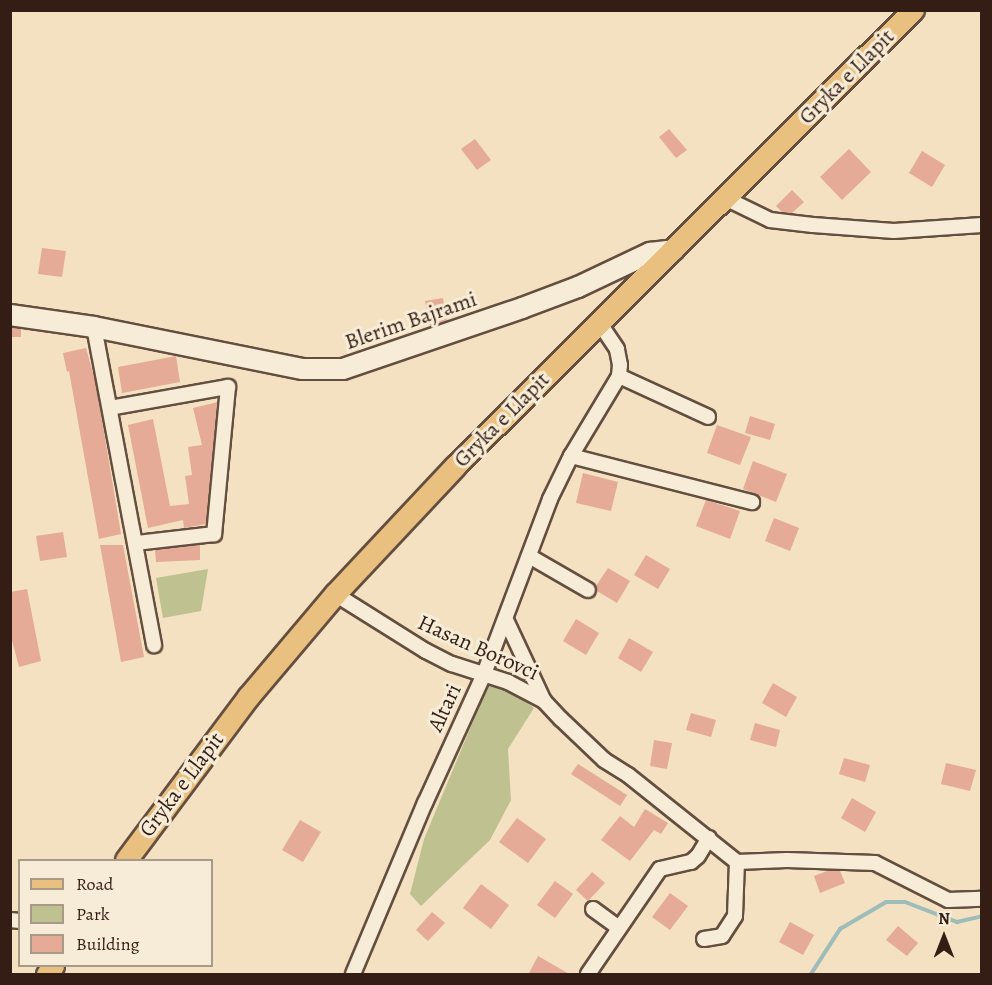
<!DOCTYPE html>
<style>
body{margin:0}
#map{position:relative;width:992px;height:985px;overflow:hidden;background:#f3e1c1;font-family:Alegreya,serif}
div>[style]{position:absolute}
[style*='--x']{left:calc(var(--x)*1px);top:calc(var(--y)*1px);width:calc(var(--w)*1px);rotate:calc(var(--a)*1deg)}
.green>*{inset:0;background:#bfc290}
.stream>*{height:4px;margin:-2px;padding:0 2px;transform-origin:2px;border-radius:2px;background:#9dbcba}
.building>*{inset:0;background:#e5ab97}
.roads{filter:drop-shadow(2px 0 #644e3f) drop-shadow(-2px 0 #644e3f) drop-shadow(0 2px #644e3f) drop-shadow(0 -2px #644e3f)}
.street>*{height:14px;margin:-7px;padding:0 7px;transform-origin:7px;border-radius:7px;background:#f7ecd7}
.secondary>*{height:20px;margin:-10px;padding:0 10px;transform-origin:10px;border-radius:10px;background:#f7ecd7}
.primary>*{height:21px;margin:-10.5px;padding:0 10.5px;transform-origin:10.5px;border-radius:10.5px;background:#eac080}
span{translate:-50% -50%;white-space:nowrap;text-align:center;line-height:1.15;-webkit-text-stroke:6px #f7ecd7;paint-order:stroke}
.street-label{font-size:22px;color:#341d14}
.frame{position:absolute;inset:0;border:12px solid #341d14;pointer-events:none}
.legend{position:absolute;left:18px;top:859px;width:195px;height:108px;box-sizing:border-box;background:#f7ecd7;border:2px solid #a99989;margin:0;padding:8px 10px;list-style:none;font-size:18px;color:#341d14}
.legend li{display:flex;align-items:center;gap:12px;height:30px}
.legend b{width:30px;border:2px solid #a99989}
.north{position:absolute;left:914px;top:907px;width:60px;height:60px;-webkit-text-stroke:4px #f7ecd7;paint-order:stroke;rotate:0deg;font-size:16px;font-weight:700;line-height:24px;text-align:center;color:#341d14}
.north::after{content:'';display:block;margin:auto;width:21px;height:27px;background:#341d14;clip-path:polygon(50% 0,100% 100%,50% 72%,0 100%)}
</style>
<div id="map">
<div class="green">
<div style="clip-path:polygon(208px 569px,201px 611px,163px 618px,156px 578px)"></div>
<div style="clip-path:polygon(489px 683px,512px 691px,534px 708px,508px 749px,511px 800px,490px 840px,421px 906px,410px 894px,424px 839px)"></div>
</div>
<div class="stream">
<div style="--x:811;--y:974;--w:54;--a:-57.2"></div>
<div style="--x:840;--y:929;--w:53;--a:-30.4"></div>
<div style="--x:886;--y:902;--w:19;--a:0"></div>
<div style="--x:905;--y:902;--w:56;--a:21"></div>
<div style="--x:957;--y:922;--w:26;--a:-13"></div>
</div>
<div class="building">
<div style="clip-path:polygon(669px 129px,687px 150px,676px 158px,659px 137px)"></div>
<div style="clip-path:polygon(475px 139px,491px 160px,477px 170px,461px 149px)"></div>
<div style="clip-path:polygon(849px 149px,871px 172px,842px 200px,820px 177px)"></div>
<div style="clip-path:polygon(922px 151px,945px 165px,932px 187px,909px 173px)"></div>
<div style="clip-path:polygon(792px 190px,804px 202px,792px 213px,782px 212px,776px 206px)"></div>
<div style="clip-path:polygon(42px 248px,66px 251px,62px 277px,38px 274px)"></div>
<div style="clip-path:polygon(443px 298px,447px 321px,430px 327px,425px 301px)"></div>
<div style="clip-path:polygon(10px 327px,21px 329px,21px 337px,10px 337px)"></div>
<div style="clip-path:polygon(86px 348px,96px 384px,121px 534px,99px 539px,69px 371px,67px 372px,63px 353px)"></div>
<div style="clip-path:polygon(176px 356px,180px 382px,122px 393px,118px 367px)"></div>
<div style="clip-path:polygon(218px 402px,206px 524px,184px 528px,183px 520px,148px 528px,128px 425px,153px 419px,170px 506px,189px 504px,185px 476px,192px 475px,188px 447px,202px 445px,193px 408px)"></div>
<div style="clip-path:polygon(750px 416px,775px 424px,770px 440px,745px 433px)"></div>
<div style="clip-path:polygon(717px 425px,751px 437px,740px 465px,707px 453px)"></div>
<div style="clip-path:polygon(753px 461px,787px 474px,776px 502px,743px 489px)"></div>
<div style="clip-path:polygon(583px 473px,618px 482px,611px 511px,576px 503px)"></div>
<div style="clip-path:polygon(706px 500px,740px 511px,730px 539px,696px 526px)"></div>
<div style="clip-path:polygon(774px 518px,799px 528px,790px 551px,765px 541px)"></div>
<div style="clip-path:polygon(63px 532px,67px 557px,40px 561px,36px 536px)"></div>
<div style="clip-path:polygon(100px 545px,123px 545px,144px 657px,121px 662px)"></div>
<div style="clip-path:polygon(200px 545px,200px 560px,156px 562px,155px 550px)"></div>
<div style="clip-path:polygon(646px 555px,670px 569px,658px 589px,634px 575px)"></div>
<div style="clip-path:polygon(608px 568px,630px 581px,617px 603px,597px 591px,596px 586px)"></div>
<div style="clip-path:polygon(27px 589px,41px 661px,19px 667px,10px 633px,10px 592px)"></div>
<div style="clip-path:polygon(576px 619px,599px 633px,586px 655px,563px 641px)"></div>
<div style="clip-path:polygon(629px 638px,653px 652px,641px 672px,618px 658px)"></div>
<div style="clip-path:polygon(773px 683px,797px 697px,786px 717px,762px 703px)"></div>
<div style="clip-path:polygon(691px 713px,716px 720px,711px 737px,686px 730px)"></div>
<div style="clip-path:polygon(755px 723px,780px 730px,776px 747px,750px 740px)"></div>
<div style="clip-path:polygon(654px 740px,672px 743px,667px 769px,650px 766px)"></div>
<div style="clip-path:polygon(844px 758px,870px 765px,865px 782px,839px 774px)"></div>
<div style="clip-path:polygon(946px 763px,976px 770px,970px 791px,941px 784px)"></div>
<div style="clip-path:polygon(578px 764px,627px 795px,620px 806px,571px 774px)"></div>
<div style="clip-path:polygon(852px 798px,876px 812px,865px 832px,841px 818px)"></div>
<div style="clip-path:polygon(645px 809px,668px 823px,661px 834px,654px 830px,630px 861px,601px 840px,620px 816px,634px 827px)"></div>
<div style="clip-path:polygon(517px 818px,546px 839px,528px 863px,499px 842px)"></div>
<div style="clip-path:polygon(300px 820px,321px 832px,303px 862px,282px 850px)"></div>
<div style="clip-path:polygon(830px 870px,840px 871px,845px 883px,820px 893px,814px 876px)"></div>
<div style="clip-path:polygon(592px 872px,605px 883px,588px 901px,576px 890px)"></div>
<div style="clip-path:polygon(555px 881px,573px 894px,555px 918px,537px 905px)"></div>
<div style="clip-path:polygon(481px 884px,509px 905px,491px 929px,463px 908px)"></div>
<div style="clip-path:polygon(670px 893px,688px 906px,670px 930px,652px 917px)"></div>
<div style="clip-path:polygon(432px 912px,445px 923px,428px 941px,416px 930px)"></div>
<div style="clip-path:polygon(790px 922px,814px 935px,803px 955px,779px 942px)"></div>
<div style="clip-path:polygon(898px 926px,918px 943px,907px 956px,886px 940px)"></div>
<div style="clip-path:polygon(538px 956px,571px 975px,528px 975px)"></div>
</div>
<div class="roads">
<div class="street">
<div style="--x:727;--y:199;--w:48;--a:26"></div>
<div style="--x:770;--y:220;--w:43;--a:6.6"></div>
<div style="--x:813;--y:225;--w:81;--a:4.2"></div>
<div style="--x:894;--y:231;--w:88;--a:-3.9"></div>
<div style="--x:94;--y:327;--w:324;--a:79.3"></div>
<div style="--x:619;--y:376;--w:98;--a:24.7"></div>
<div style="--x:110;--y:408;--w:120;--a:-10.1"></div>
<div style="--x:228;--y:387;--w:148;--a:95.4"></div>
<div style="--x:214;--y:534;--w:79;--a:173.4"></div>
<div style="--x:571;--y:456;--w:187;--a:14.3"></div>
<div style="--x:529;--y:556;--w:68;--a:30"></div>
<div style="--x:335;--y:594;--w:107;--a:32.1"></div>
<div style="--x:426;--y:651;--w:29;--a:27"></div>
<div style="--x:452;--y:664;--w:59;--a:17.8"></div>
<div style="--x:508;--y:682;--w:41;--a:27.8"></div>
<div style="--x:506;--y:620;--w:89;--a:64.9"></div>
<div style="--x:544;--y:701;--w:25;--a:47"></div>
<div style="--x:561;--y:719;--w:59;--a:43.6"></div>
<div style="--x:604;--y:760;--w:28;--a:32"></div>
<div style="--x:628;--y:775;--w:139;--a:38.6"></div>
<div style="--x:737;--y:862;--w:50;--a:-2.3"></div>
<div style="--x:787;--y:860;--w:88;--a:2"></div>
<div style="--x:875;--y:863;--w:82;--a:26.9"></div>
<div style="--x:948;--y:900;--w:34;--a:-2"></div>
<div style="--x:593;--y:909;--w:32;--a:36"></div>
<div style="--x:10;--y:920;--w:10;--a:6"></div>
<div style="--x:704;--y:939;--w:18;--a:-9"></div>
<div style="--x:722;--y:936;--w:24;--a:-57"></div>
<div style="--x:735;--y:916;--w:54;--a:-87.9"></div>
<div style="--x:353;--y:974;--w:186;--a:-67.2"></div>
<div style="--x:425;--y:803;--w:142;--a:-65.4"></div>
<div style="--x:484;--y:674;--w:187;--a:-69.3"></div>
<div style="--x:550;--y:499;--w:48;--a:-64"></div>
<div style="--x:571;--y:456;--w:93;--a:-59"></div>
<div style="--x:619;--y:376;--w:11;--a:-85"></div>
<div style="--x:620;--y:365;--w:16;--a:-101"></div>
<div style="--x:617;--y:349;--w:32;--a:-124"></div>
<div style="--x:588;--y:974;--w:127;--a:-55.6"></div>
<div style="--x:660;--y:869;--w:32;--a:-13"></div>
<div style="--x:691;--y:862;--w:9;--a:-41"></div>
<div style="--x:698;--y:856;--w:21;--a:-59"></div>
</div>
<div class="secondary">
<div style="--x:10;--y:315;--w:85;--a:8.1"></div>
<div style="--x:94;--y:327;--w:213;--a:11.4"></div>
<div style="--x:303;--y:369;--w:40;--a:0"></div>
<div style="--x:343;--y:369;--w:189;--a:-18.8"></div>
<div style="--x:522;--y:308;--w:60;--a:-20.6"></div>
<div style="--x:578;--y:287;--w:80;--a:-25.3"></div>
<div style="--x:650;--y:253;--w:24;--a:-7"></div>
</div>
<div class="primary">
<div style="--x:126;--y:860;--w:204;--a:-53.2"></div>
<div style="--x:248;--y:697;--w:135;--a:-49.8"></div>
<div style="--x:335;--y:594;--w:175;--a:-46.8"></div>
<div style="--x:455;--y:466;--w:646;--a:-44.87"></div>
<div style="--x:47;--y:974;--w:10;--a:-53"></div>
</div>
</div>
<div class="street-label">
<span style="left:847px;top:77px;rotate:-45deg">Gryka e Llapit</span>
<span style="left:411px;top:321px;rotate:-19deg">Blerim Bajrami</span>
<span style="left:502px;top:420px;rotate:-45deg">Gryka e Llapit</span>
<span style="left:478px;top:648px;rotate:24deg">Hasan Borovci</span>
<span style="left:445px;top:708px;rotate:-65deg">Altari</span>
<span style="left:182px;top:785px;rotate:-53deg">Gryka e Llapit</span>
</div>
<div class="frame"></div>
<ul class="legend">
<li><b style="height:8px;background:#eac080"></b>Road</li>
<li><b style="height:16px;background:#bfc290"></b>Park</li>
<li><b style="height:16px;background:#e5ab97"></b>Building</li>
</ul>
<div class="north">N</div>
</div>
